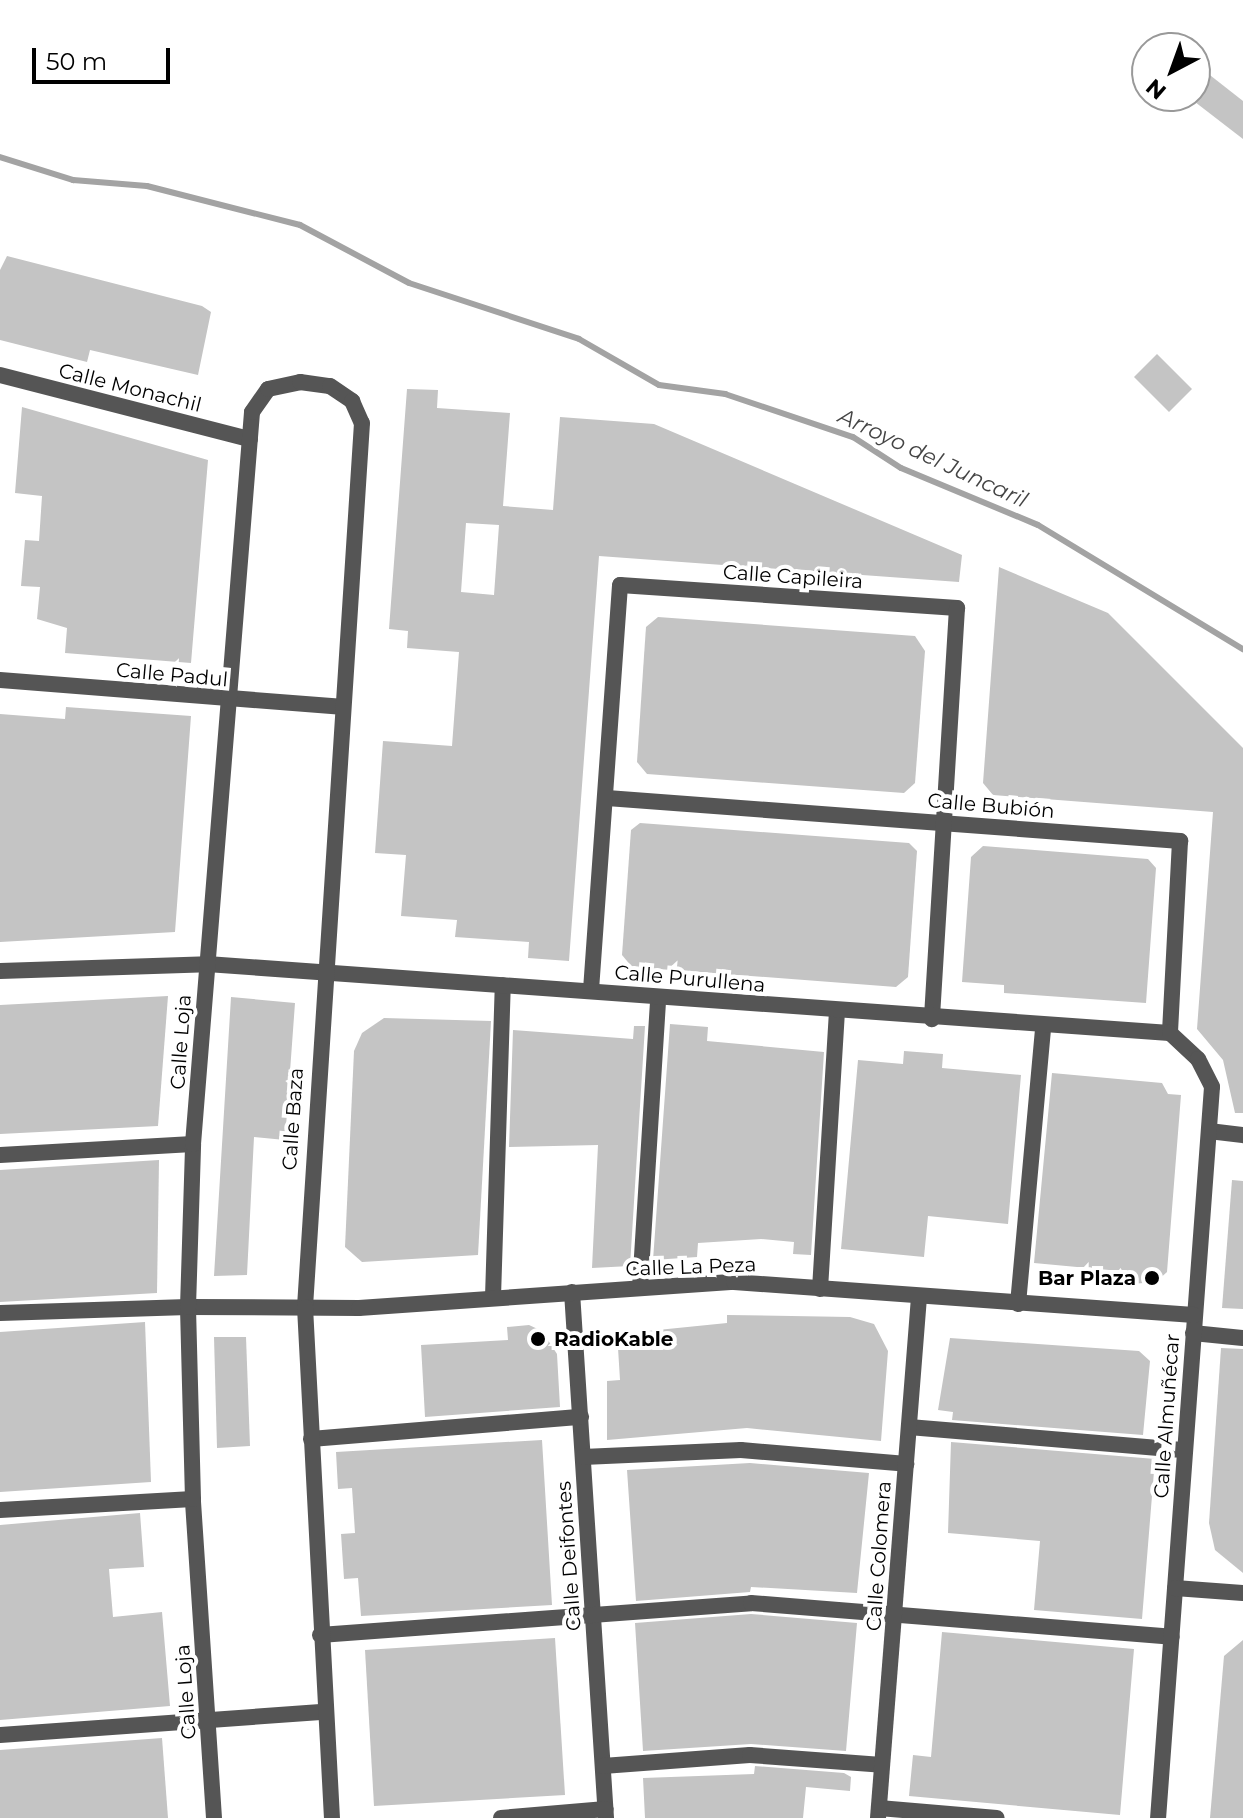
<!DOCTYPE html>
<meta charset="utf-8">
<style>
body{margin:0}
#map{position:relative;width:1243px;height:1818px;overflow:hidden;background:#fff;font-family:Montserrat,sans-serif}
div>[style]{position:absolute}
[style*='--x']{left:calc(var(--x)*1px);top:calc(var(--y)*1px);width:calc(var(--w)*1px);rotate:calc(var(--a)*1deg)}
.stream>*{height:6px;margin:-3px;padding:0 3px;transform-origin:3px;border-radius:3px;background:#a3a3a3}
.building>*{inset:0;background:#c4c4c4}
.minor>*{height:16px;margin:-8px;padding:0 8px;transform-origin:8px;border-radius:8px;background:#555}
.tertiary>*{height:16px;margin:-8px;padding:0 8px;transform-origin:8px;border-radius:8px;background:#555}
.dots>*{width:22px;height:22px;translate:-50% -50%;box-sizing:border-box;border:4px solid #fff;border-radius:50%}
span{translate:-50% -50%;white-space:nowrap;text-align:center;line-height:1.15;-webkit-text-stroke:8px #fff;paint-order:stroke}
.street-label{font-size:20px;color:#000}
.poi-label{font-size:20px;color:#000;font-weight:700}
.right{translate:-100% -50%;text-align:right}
.left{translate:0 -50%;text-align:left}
.water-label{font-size:22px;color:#444;font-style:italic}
.north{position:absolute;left:1131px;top:32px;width:80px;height:80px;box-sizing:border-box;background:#fff;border:2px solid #999;border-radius:50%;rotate:221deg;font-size:22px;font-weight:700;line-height:32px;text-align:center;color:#000}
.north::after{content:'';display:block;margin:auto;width:28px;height:36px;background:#000;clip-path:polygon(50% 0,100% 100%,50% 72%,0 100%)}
.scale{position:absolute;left:32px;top:48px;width:138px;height:36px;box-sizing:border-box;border:4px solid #000;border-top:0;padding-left:10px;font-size:24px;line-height:28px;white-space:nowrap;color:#000;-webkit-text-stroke:6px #fff;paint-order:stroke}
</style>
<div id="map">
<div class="stream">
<div style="--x:0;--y:157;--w:77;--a:17.5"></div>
<div style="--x:73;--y:180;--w:74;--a:4.6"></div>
<div style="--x:147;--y:186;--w:158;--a:14.3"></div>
<div style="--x:300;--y:225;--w:123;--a:28"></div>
<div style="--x:409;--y:283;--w:179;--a:18.2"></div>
<div style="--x:579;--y:339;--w:92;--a:29.9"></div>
<div style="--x:659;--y:385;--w:67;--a:7.8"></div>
<div style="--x:725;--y:394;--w:135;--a:18.6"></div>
<div style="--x:853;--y:437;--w:57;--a:32.9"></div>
<div style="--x:901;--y:468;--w:148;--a:22.6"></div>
<div style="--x:1038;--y:525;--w:240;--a:31.2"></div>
</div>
<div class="building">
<div style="clip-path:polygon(1206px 72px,1243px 101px,1243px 139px,1195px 102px,1195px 86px)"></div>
<div style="clip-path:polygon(7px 256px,202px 306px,211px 312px,198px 375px,90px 350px,87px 362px,0 340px,0 270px)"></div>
<div style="clip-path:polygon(1157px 354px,1192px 389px,1169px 412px,1134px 377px)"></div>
<div style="clip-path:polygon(evenodd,407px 389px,438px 390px,437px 408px,510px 413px,503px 506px,553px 510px,560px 417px,654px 424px,962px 555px,959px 582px,599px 556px,569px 961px,528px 958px,529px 942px,455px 937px,457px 920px,401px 916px,406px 855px,375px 853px,383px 741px,452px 746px,459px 652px,407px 648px,408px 631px,389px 629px,407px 389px,466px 523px,499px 525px,494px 595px,461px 592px,466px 523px)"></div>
<div style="clip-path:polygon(22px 407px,208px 460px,191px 663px,65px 653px,67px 628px,37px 619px,40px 587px,21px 586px,25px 540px,39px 541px,42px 496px,15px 493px)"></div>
<div style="clip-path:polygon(999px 567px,1108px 613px,1243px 748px,1243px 1113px,1235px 1113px,1223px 1060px,1197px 1029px,1213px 812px,993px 795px,983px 783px)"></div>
<div style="clip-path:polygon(658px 617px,915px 636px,925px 651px,915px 783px,904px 793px,647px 774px,637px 762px,644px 656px,646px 627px)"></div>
<div style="clip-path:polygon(66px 707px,191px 716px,175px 932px,0 942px,0 714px,65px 719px)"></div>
<div style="clip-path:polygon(640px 823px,909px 843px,917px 851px,908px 977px,896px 987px,632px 967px,622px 955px,631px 830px)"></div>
<div style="clip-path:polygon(983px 846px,1148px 859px,1156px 868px,1146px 1003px,1004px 993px,1004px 985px,962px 982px,971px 857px)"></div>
<div style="clip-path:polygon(168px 996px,158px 1126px,0 1134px,0 1005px)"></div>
<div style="clip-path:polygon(231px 997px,295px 1003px,285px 1140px,254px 1137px,247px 1275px,214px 1276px)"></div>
<div style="clip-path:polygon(384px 1018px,491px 1021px,478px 1255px,362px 1262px,345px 1247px,354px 1051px,362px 1033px)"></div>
<div style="clip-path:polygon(670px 1024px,708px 1027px,707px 1041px,824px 1052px,811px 1255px,793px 1254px,794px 1242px,761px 1239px,698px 1243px,697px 1257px,653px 1260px)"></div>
<div style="clip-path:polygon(634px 1026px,645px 1026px,630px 1266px,592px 1268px,598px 1145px,509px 1147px,513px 1030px,633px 1039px)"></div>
<div style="clip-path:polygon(904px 1051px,943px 1054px,942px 1068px,1021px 1075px,1008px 1224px,928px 1216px,924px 1257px,841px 1249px,858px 1060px,903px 1064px)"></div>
<div style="clip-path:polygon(1052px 1073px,1162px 1083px,1168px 1094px,1181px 1095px,1167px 1272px,1156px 1282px,1119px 1285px,1120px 1271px,1034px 1263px)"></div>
<div style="clip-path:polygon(159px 1160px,157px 1293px,0 1302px,0 1170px)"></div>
<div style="clip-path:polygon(1232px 1180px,1243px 1181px,1243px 1309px,1222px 1308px)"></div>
<div style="clip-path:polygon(727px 1315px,850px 1317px,874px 1324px,888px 1351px,881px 1441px,747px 1428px,607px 1440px,607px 1381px,620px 1380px,618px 1348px,628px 1333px,727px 1323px)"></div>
<div style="clip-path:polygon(145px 1322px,151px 1482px,0 1492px,0 1332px)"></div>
<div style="clip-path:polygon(529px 1325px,542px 1331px,557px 1354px,560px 1407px,425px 1417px,421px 1345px,508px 1340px,507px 1327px)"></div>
<div style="clip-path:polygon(214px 1337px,246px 1337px,250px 1446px,217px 1448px)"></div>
<div style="clip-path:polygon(950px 1338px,1139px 1351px,1150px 1361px,1143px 1435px,952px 1420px,953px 1412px,938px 1410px)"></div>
<div style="clip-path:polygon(1221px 1348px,1243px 1349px,1243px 1573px,1215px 1550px,1209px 1523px)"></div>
<div style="clip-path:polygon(542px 1440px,552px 1605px,361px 1616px,358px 1578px,344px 1579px,341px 1534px,355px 1533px,352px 1488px,338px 1489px,336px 1452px)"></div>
<div style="clip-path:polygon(951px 1442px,1155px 1459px,1142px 1619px,1034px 1610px,1040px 1541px,948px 1533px)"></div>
<div style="clip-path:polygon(750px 1463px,869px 1473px,857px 1593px,751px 1587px,750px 1592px,636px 1601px,627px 1470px)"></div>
<div style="clip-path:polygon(140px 1513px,144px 1567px,109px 1569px,113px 1617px,162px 1612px,170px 1706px,0 1720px,0 1525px)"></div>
<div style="clip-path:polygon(751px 1614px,857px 1623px,846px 1751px,751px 1744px,643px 1751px,635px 1623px)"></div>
<div style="clip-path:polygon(942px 1632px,1134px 1649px,1120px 1815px,909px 1796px,913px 1755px,931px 1757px)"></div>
<div style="clip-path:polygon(555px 1638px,565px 1795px,374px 1806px,365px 1650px)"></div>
<div style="clip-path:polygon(1243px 1640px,1243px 1818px,1210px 1818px,1224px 1656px)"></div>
<div style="clip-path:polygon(162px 1738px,168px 1818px,0 1818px,0 1750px)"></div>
<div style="clip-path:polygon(755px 1766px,844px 1773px,851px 1777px,850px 1791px,806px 1787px,803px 1818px,645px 1818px,643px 1778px,754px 1774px)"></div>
</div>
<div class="minor">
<div style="--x:0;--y:375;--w:258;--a:14.4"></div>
<div style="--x:0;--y:680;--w:342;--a:4.5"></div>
<div style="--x:607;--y:798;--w:575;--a:4.29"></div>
<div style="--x:1180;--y:841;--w:192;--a:93"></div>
<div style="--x:0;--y:971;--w:207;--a:-1.9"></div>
<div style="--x:591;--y:990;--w:406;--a:-85.9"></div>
<div style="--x:620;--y:585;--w:338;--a:3.9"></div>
<div style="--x:957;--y:608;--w:412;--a:93.5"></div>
<div style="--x:1209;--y:1131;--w:34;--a:7"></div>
<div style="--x:0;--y:1155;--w:193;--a:-3.3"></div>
<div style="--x:640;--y:1288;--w:291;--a:-86.4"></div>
<div style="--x:820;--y:1289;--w:279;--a:-86.5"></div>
<div style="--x:572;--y:1292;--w:527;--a:86.3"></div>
<div style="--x:493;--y:1297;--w:312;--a:-88.2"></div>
<div style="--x:1018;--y:1304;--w:278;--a:-84.8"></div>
<div style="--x:0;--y:1313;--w:188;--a:-1.8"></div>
<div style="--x:1193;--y:1333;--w:50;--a:5.7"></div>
<div style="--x:909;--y:1427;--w:277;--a:4.8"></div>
<div style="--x:311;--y:1439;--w:271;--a:-4.7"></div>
<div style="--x:583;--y:1457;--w:158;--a:-2.5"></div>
<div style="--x:741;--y:1450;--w:166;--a:4.8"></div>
<div style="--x:0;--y:1510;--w:193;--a:-3.3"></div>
<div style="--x:320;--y:1635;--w:432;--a:-4.2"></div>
<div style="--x:751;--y:1603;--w:422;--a:4.6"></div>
<div style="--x:0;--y:1735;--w:325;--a:-4.1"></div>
<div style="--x:603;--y:1766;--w:147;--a:-4.3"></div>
<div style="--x:750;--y:1755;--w:132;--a:4.3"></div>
<div style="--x:879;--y:1808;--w:118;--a:4.8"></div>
<div style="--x:501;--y:1818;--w:105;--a:-4.9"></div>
<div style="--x:878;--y:1818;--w:523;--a:-85.5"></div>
</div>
<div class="tertiary">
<div style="--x:207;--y:964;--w:965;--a:4.1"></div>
<div style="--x:1170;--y:1033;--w:38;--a:43"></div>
<div style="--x:1198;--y:1059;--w:31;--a:63"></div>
<div style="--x:1212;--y:1087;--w:733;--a:94.22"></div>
<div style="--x:188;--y:1307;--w:171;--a:0.3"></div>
<div style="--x:359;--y:1308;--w:376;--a:-4"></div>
<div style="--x:734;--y:1282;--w:461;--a:4.1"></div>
<div style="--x:1175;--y:1588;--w:68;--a:4.2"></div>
<div style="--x:214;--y:1818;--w:320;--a:-93.8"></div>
<div style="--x:193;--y:1499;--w:192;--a:-91.5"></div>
<div style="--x:188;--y:1307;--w:163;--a:-88.2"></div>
<div style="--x:193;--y:1144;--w:734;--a:-85.39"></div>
<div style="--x:252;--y:412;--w:28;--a:-55"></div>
<div style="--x:268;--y:389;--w:33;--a:-12"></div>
<div style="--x:300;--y:382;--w:30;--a:8"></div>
<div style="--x:330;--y:386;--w:27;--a:34"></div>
<div style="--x:352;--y:401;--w:24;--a:66"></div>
<div style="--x:362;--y:423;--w:886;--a:93.69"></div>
<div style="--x:305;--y:1307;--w:512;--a:86.98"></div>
</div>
<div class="dots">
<div style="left:1152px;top:1278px;background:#000"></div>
<div style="left:538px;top:1339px;background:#000"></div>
</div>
<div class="street-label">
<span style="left:130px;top:388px;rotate:14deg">Calle Monachil</span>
<span style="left:793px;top:577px;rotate:4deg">Calle Capileira</span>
<span style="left:172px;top:675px;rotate:5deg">Calle Padul</span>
<span style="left:991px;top:806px;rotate:5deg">Calle Bubión</span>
<span style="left:690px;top:979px;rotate:5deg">Calle Purullena</span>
<span style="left:181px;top:1042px;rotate:-86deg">Calle Loja</span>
<span style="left:293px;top:1119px;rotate:-86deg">Calle Baza</span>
<span style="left:691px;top:1267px;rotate:-2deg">Calle La Peza</span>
<span style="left:1167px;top:1416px;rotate:-86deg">Calle Almuñécar</span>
<span style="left:569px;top:1556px;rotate:-94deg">Calle Deifontes</span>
<span style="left:879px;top:1556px;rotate:-86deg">Calle Colomera</span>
<span style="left:186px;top:1692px;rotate:-94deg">Calle Loja</span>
</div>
<div class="poi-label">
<span class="right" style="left:1136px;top:1278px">Bar Plaza</span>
<span class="left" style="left:554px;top:1339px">RadioKable</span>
</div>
<div class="water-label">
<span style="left:933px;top:458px;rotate:25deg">Arroyo del Juncaril</span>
</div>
<div class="north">N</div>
<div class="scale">50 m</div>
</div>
